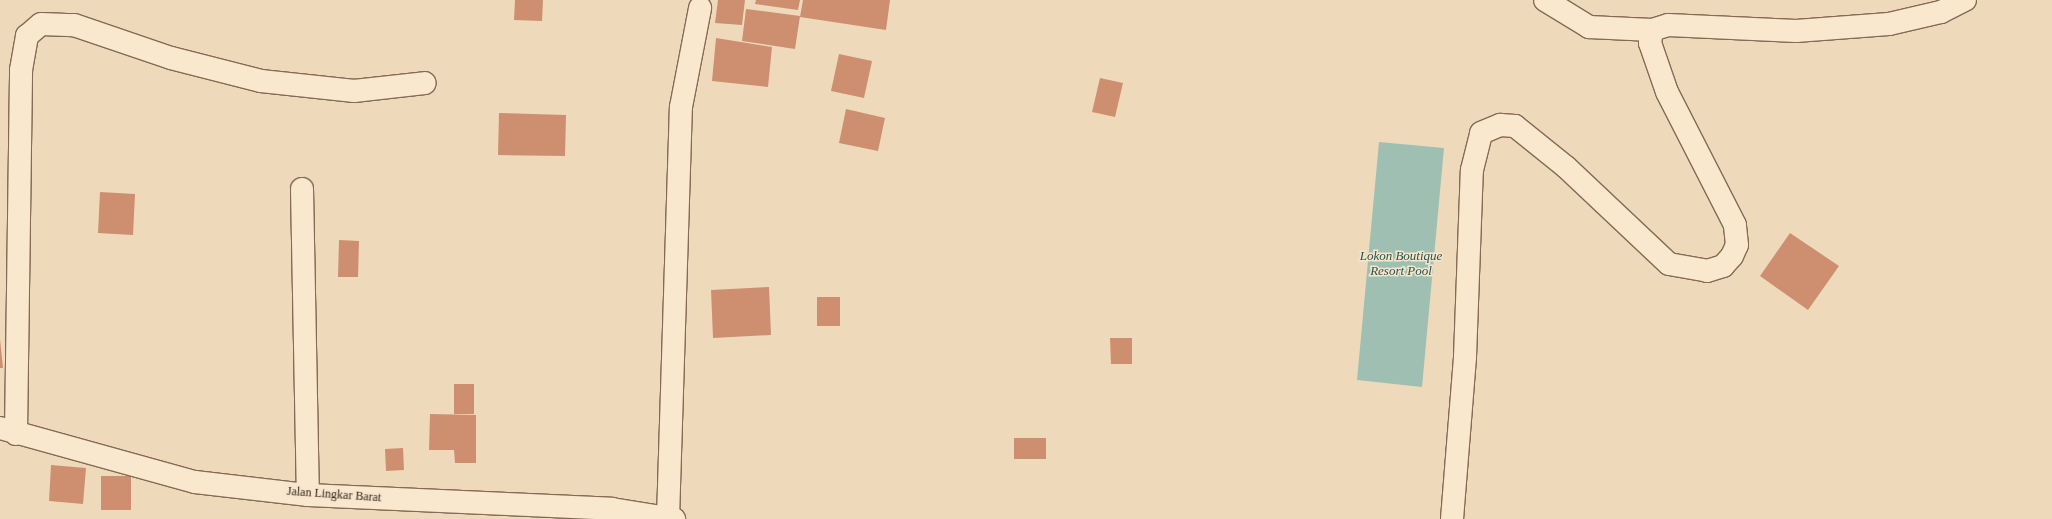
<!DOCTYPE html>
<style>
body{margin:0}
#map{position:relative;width:2052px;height:519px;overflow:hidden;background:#eedabb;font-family:"Times New Roman",serif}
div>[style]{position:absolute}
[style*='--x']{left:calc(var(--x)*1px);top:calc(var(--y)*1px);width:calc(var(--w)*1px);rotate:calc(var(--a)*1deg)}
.water>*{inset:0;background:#9fbfb3}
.building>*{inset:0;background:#cd8f70}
.roads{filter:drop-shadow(1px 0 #856a55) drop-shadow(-1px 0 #856a55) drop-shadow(0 1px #856a55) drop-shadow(0 -1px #856a55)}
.street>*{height:22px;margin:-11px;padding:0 11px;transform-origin:11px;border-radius:11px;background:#f9e8ce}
.secondary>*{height:22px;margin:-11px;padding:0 11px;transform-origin:11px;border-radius:11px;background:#f9e8ce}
span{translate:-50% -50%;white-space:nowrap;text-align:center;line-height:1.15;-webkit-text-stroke:3px #f5e5cb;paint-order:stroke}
.street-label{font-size:12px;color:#34241a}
.water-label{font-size:13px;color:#29544e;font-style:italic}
</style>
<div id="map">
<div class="water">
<div style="clip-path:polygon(1379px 142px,1444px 148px,1422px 387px,1357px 380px)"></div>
</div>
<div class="building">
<div style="clip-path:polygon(515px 0,543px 0,542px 21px,514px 20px)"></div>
<div style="clip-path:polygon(718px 0,745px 0,742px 25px,715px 23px)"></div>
<div style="clip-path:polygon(756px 0,800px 0,798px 10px,755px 4px)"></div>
<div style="clip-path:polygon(803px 0,890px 0,886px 30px,800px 17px)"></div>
<div style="clip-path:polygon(746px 9px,800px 16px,795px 49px,742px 41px)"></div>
<div style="clip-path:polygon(716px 38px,772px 47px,768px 87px,712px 81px)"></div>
<div style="clip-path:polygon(839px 54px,872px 61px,864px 98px,831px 91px)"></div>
<div style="clip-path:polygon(1100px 78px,1123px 83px,1115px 117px,1092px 112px)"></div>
<div style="clip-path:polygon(846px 109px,885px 118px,878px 151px,839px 143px)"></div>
<div style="clip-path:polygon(499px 113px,566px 115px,565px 156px,498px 155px)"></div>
<div style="clip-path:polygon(100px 192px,135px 194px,133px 235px,98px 233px)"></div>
<div style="clip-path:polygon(1790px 233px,1839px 266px,1808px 310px,1760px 276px)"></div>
<div style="clip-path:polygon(339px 240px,359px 241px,358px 277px,338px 277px)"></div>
<div style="clip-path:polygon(769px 287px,771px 335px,713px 338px,711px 290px)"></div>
<div style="clip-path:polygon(817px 297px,840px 297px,840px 326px,817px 326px)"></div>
<div style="clip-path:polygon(1110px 338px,1132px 338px,1132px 364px,1111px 364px)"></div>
<div style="clip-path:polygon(0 339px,3px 368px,0 368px)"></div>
<div style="clip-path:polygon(454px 384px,474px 384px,474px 414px,454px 414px)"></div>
<div style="clip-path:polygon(430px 414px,476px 415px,476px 463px,455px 463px,454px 450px,429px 450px)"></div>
<div style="clip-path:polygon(1014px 438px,1046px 438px,1046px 459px,1014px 459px)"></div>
<div style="clip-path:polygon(403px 448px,404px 470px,386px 471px,385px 449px)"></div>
<div style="clip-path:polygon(51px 465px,86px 468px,83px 504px,49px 501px)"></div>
<div style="clip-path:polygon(101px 476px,131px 476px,131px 510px,101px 510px)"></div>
</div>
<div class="roads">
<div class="street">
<div style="--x:1545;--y:0;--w:52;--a:31.5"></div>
<div style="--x:1589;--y:27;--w:63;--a:2.7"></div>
<div style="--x:302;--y:189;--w:306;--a:88.9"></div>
<div style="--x:16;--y:434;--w:364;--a:-89.2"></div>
<div style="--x:21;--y:70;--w:35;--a:-80"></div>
<div style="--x:27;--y:36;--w:18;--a:-41"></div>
<div style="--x:41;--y:24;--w:33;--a:2"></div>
<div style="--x:74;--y:25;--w:102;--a:18.8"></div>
<div style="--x:171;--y:58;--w:93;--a:14.3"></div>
<div style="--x:261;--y:81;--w:94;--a:6.1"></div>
<div style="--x:354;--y:91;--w:71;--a:-6.4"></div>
<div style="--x:668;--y:518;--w:411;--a:-88.2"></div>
<div style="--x:681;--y:107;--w:101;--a:-79.1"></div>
<div style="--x:1452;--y:519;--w:163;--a:-85.4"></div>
<div style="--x:1465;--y:357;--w:187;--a:-87.9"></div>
<div style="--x:1472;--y:170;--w:38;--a:-76"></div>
<div style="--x:1481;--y:133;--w:21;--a:-23"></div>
<div style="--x:1500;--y:125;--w:15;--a:4"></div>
<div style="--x:1515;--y:126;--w:65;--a:38.8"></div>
<div style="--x:1566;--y:167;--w:141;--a:43.3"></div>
<div style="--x:1669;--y:264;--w:39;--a:10"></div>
<div style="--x:1707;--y:271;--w:17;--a:-17"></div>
<div style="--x:1723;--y:266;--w:13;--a:-48"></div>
<div style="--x:1732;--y:256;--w:12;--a:-66"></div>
<div style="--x:1737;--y:245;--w:20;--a:-96"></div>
<div style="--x:1735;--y:225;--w:149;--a:-117.1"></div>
<div style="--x:1667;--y:92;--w:52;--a:-109.1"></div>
<div style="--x:1650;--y:43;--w:13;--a:-81"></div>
<div style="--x:1652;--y:30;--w:17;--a:-17"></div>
<div style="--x:1668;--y:25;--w:128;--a:2.7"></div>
<div style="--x:1796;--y:31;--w:93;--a:-4.3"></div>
<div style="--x:1889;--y:24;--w:53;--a:-13"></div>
<div style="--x:1941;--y:12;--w:27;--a:-27"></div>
</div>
<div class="secondary">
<div style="--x:0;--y:428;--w:202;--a:15.5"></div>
<div style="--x:195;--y:482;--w:114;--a:6.6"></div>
<div style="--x:308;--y:495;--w:304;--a:2.6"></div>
<div style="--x:612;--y:509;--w:63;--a:9.2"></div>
</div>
</div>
<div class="street-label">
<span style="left:334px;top:495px;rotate:4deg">Jalan Lingkar Barat</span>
</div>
<div class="water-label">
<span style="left:1401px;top:264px">Lokon Boutique<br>Resort Pool</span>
</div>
</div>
